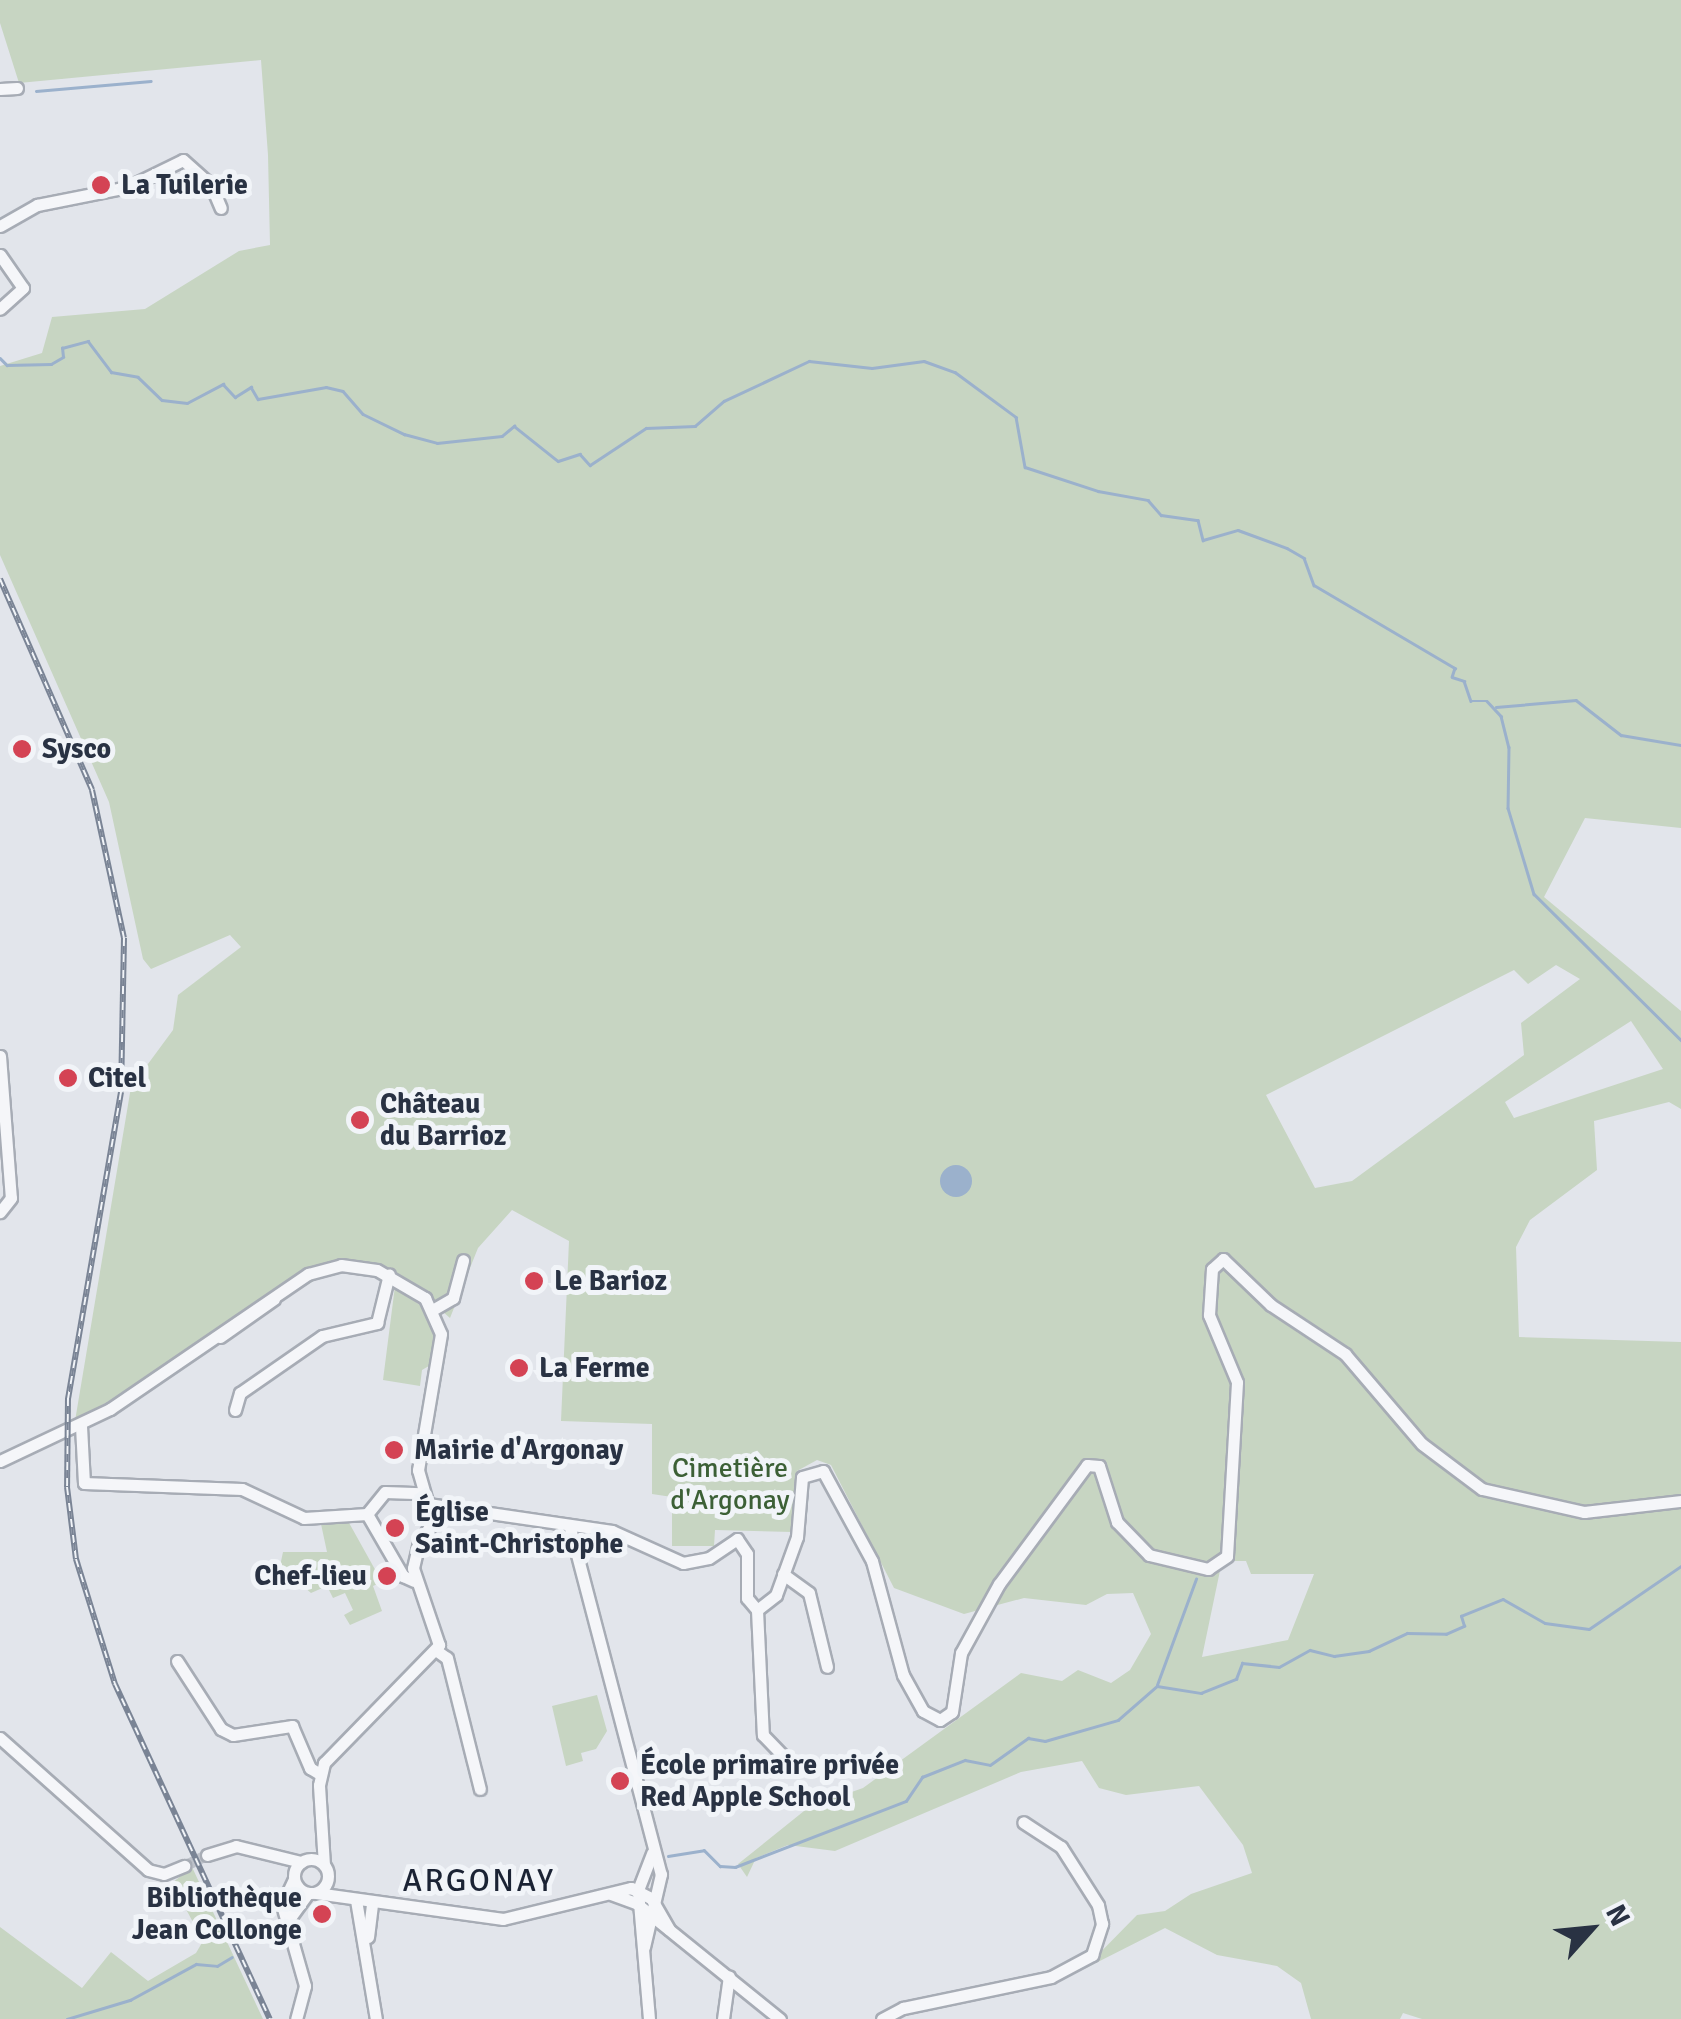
<!DOCTYPE html>
<meta charset="utf-8">
<style>
body{margin:0}
#map{position:relative;width:1681px;height:2019px;overflow:hidden;background:#e2e5eb;font-family:Signika,sans-serif}
div>[style]{position:absolute}
[style*='--x']{left:calc(var(--x)*1px);top:calc(var(--y)*1px);width:calc(var(--w)*1px);rotate:calc(var(--a)*1deg)}
.green>*{inset:0;background:#c7d5c2}
.water>*{inset:0;background:#9bb1cc}
.round{border-radius:50%}
.stream>*{height:2.5px;margin:-1.25px;padding:0 1.25px;transform-origin:1.25px;border-radius:1.25px;background:#9bb1cc}
.minor-tunnel>*{height:11px;margin-top:-5.5px;transform-origin:0;background:repeating-linear-gradient(90deg,#bdc1c9 0 11px,transparent 0 16.5px)}
.roads{filter:drop-shadow(2px 0 #a7acb5) drop-shadow(-2px 0 #a7acb5) drop-shadow(0 2px #a7acb5) drop-shadow(0 -2px #a7acb5)}
.minor>*{height:11px;margin:-5.5px;padding:0 5.5px;transform-origin:5.5px;border-radius:5.5px;background:#f5f6f9}
.minor>.ring{margin:-5.5px;padding:0;box-sizing:content-box;background:none;border:11px solid #f5f6f9;border-radius:50%}
.rail>*{height:6px;margin-top:-3px;transform-origin:0;background:repeating-linear-gradient(90deg,#f1f4f8 0 8px,#7a8495 0 16px);box-sizing:border-box;border-block:2px solid #7a8495}
.dots>*{width:28px;height:28px;translate:-50% -50%;box-sizing:border-box;border:5px solid #f1f4f8;border-radius:50%}
span{translate:-50% -50%;white-space:nowrap;text-align:center;line-height:1.15;-webkit-text-stroke:10px #f1f4f8;paint-order:stroke}
.poi-label{font-size:28px;color:#293243;font-weight:700}
.left{translate:0 -50%;text-align:left}
.right{translate:-100% -50%;text-align:right}
.park-label{font-size:28px;color:#3c6036}
.quarter-label{font-size:32px;color:#1b2334;letter-spacing:2.5px}
.north{position:absolute;left:1541px;top:1879px;width:100px;height:100px;-webkit-text-stroke:8px #f1f4f8;paint-order:stroke;rotate:63deg;font-size:28px;font-weight:700;line-height:40px;text-align:center;color:#293243}
.north::after{content:'';display:block;margin:auto;width:35px;height:45px;background:#293243;clip-path:polygon(50% 0,100% 100%,50% 72%,0 100%)}
</style>
<div id="map">
<div class="green">
<div style="clip-path:polygon(evenodd,0 0,1681px 0,1681px 828px,1585px 818px,1544px 897px,1681px 1011px,1681px 1109px,1669px 1102px,1594px 1121px,1597px 1170px,1530px 1220px,1516px 1247px,1519px 1337px,1681px 1342px,1681px 2019px,1422px 2019px,1403px 2013px,1400px 2019px,1311px 2019px,1301px 1983px,1277px 1966px,1217px 1955px,1165px 1928px,1084px 1969px,1137px 1915px,1165px 1911px,1191px 1894px,1252px 1873px,1243px 1845px,1199px 1786px,1126px 1795px,1099px 1788px,1082px 1761px,1021px 1772px,835px 1851px,788px 1845px,756px 1858px,747px 1877px,738px 1864px,809px 1807px,863px 1788px,1021px 1673px,1062px 1681px,1078px 1670px,1111px 1683px,1130px 1670px,1151px 1634px,1133px 1593px,1107px 1594px,1086px 1605px,1024px 1598px,964px 1614px,894px 1588px,831px 1465px,817px 1460px,797px 1471px,793px 1532px,715px 1530px,714px 1546px,672px 1546px,672px 1497px,652px 1494px,652px 1424px,561px 1421px,569px 1241px,512px 1210px,478px 1248px,450px 1318px,405px 1279px,371px 1266px,341px 1265px,75px 1421px,131px 1087px,173px 1030px,178px 995px,241px 947px,230px 935px,151px 969px,143px 959px,109px 802px,0 555px,0 366px,42px 353px,52px 317px,145px 309px,239px 251px,270px 245px,268px 155px,261px 60px,19px 83px,0 23px,0 0,1556px 965px,1580px 979px,1521px 1023px,1524px 1055px,1352px 1181px,1315px 1188px,1266px 1095px,1514px 970px,1528px 984px,1556px 965px,0 0,1631px 1021px,1663px 1069px,1514px 1118px,1505px 1102px,1631px 1021px,0 0,1222px 1561px,1246px 1561px,1251px 1574px,1314px 1574px,1288px 1640px,1202px 1657px,1222px 1561px)"></div>
<div style="clip-path:polygon(395px 1286px,425px 1309px,435px 1337px,434px 1363px,422px 1370px,420px 1386px,383px 1380px)"></div>
<div style="clip-path:polygon(348px 1521px,382px 1582px,373px 1586px,382px 1611px,350px 1625px,344px 1615px,353px 1610px,345px 1593px,333px 1598px,327px 1586px,311px 1593px,280px 1566px,283px 1552px,327px 1552px,321px 1524px)"></div>
<div style="clip-path:polygon(597px 1695px,607px 1731px,596px 1749px,581px 1753px,583px 1761px,566px 1766px,552px 1706px)"></div>
<div style="clip-path:polygon(192px 1867px,263px 2019px,0 2019px,0 1927px,82px 1988px,111px 1952px,148px 1981px,196px 1953px,203px 1941px,172px 1883px)"></div>
</div>
<div class="water">
<div class="round" style="left:940px;top:1165px;width:32px;height:32px"></div>
</div>
<div class="stream">
<div style="--x:36;--y:91;--w:115;--a:-5"></div>
<div style="--x:0;--y:358;--w:10;--a:45"></div>
<div style="--x:7;--y:365;--w:44;--a:-1.3"></div>
<div style="--x:51;--y:364;--w:14;--a:-30"></div>
<div style="--x:63;--y:357;--w:9;--a:-96"></div>
<div style="--x:62;--y:348;--w:27;--a:-15"></div>
<div style="--x:88;--y:341;--w:39;--a:53"></div>
<div style="--x:111;--y:372;--w:27;--a:10"></div>
<div style="--x:138;--y:377;--w:33;--a:44"></div>
<div style="--x:162;--y:400;--w:25;--a:7"></div>
<div style="--x:187;--y:403;--w:41;--a:-27.8"></div>
<div style="--x:223;--y:384;--w:18;--a:47"></div>
<div style="--x:235;--y:397;--w:19;--a:-32"></div>
<div style="--x:251;--y:387;--w:14;--a:60"></div>
<div style="--x:258;--y:399;--w:69;--a:-10"></div>
<div style="--x:326;--y:387;--w:17;--a:13"></div>
<div style="--x:343;--y:391;--w:30;--a:49"></div>
<div style="--x:363;--y:414;--w:46;--a:26"></div>
<div style="--x:404;--y:434;--w:34;--a:15"></div>
<div style="--x:437;--y:443;--w:65;--a:-6.1"></div>
<div style="--x:502;--y:436;--w:16;--a:-40"></div>
<div style="--x:514;--y:426;--w:56;--a:38.5"></div>
<div style="--x:558;--y:461;--w:23;--a:-18"></div>
<div style="--x:580;--y:454;--w:15;--a:48"></div>
<div style="--x:590;--y:465;--w:67;--a:-33.5"></div>
<div style="--x:646;--y:428;--w:49;--a:-2.3"></div>
<div style="--x:695;--y:426;--w:38;--a:-41"></div>
<div style="--x:724;--y:401;--w:94;--a:-25.2"></div>
<div style="--x:809;--y:361;--w:63;--a:6.3"></div>
<div style="--x:872;--y:368;--w:52;--a:-7.7"></div>
<div style="--x:924;--y:361;--w:33;--a:20"></div>
<div style="--x:955;--y:372;--w:76;--a:36.4"></div>
<div style="--x:1016;--y:417;--w:51;--a:79.8"></div>
<div style="--x:1025;--y:467;--w:77;--a:18.2"></div>
<div style="--x:1098;--y:491;--w:51;--a:10.2"></div>
<div style="--x:1148;--y:500;--w:20;--a:49"></div>
<div style="--x:1161;--y:515;--w:37;--a:8"></div>
<div style="--x:1198;--y:520;--w:21;--a:76"></div>
<div style="--x:1203;--y:540;--w:36;--a:-16"></div>
<div style="--x:1238;--y:530;--w:52;--a:20.2"></div>
<div style="--x:1287;--y:548;--w:20;--a:30"></div>
<div style="--x:1304;--y:558;--w:29;--a:70"></div>
<div style="--x:1314;--y:585;--w:164;--a:30.5"></div>
<div style="--x:1455;--y:668;--w:9;--a:108"></div>
<div style="--x:1452;--y:677;--w:13;--a:18"></div>
<div style="--x:1464;--y:681;--w:21;--a:71"></div>
<div style="--x:1471;--y:701;--w:16;--a:0"></div>
<div style="--x:1487;--y:701;--w:21;--a:47"></div>
<div style="--x:1501;--y:716;--w:32;--a:76"></div>
<div style="--x:1509;--y:747;--w:61;--a:90.9"></div>
<div style="--x:1508;--y:808;--w:90;--a:73.2"></div>
<div style="--x:1534;--y:894;--w:207;--a:44.8"></div>
<div style="--x:1496;--y:707;--w:80;--a:-5"></div>
<div style="--x:1576;--y:700;--w:57;--a:37.9"></div>
<div style="--x:1621;--y:735;--w:61;--a:9.5"></div>
<div style="--x:1157;--y:1685;--w:113;--a:-69.8"></div>
<div style="--x:668;--y:1856;--w:36;--a:-9"></div>
<div style="--x:704;--y:1850;--w:23;--a:45"></div>
<div style="--x:720;--y:1866;--w:15;--a:4"></div>
<div style="--x:735;--y:1867;--w:183;--a:-21.1"></div>
<div style="--x:906;--y:1801;--w:29;--a:-56"></div>
<div style="--x:922;--y:1777;--w:46;--a:-21.6"></div>
<div style="--x:965;--y:1760;--w:25;--a:11"></div>
<div style="--x:990;--y:1765;--w:47;--a:-35.4"></div>
<div style="--x:1028;--y:1738;--w:17;--a:10"></div>
<div style="--x:1045;--y:1741;--w:76;--a:-16"></div>
<div style="--x:1118;--y:1720;--w:52;--a:-41.1"></div>
<div style="--x:1157;--y:1686;--w:45;--a:9"></div>
<div style="--x:1201;--y:1693;--w:38;--a:-22"></div>
<div style="--x:1236;--y:1679;--w:17;--a:-69"></div>
<div style="--x:1242;--y:1663;--w:37;--a:6"></div>
<div style="--x:1279;--y:1667;--w:35;--a:-29"></div>
<div style="--x:1310;--y:1650;--w:25;--a:14"></div>
<div style="--x:1334;--y:1656;--w:35;--a:-8"></div>
<div style="--x:1369;--y:1651;--w:42;--a:-25.3"></div>
<div style="--x:1407;--y:1633;--w:39;--a:1"></div>
<div style="--x:1446;--y:1634;--w:20;--a:-24"></div>
<div style="--x:1464;--y:1626;--w:10;--a:-107"></div>
<div style="--x:1461;--y:1616;--w:45;--a:-22"></div>
<div style="--x:1503;--y:1599;--w:48;--a:29.7"></div>
<div style="--x:1545;--y:1623;--w:44;--a:7.8"></div>
<div style="--x:1589;--y:1629;--w:112;--a:-34.4"></div>
<div style="--x:67;--y:2019;--w:66;--a:-16.8"></div>
<div style="--x:130;--y:2000;--w:75;--a:-28.6"></div>
<div style="--x:196;--y:1964;--w:21;--a:5"></div>
<div style="--x:217;--y:1966;--w:17;--a:-31"></div>
</div>
<div class="minor-tunnel">
<div style="--x:184;--y:1866;--w:25;--a:-26"></div>
</div>
<div class="roads">
<div class="minor">
<div style="--x:0;--y:89;--w:17;--a:-3"></div>
<div style="--x:0;--y:226;--w:43;--a:-29.6"></div>
<div style="--x:37;--y:205;--w:93;--a:-11.2"></div>
<div style="--x:128;--y:187;--w:61;--a:-26.1"></div>
<div style="--x:183;--y:160;--w:38;--a:42"></div>
<div style="--x:211;--y:185;--w:25;--a:67"></div>
<div style="--x:0;--y:255;--w:40;--a:55.1"></div>
<div style="--x:23;--y:288;--w:31;--a:138"></div>
<div style="--x:0;--y:1056;--w:142;--a:85.6"></div>
<div style="--x:11;--y:1198;--w:18;--a:128"></div>
<div style="--x:434;--y:1309;--w:22;--a:-30"></div>
<div style="--x:453;--y:1298;--w:39;--a:-75"></div>
<div style="--x:220;--y:1337;--w:66;--a:-35.1"></div>
<div style="--x:235;--y:1410;--w:18;--a:-74"></div>
<div style="--x:240;--y:1393;--w:100;--a:-34.8"></div>
<div style="--x:322;--y:1336;--w:57;--a:-13.3"></div>
<div style="--x:377;--y:1323;--w:50;--a:-76.2"></div>
<div style="--x:81;--y:1426;--w:57;--a:87"></div>
<div style="--x:84;--y:1483;--w:158;--a:2.2"></div>
<div style="--x:242;--y:1489;--w:68;--a:25.1"></div>
<div style="--x:304;--y:1518;--w:63;--a:-3.6"></div>
<div style="--x:0;--y:1461;--w:122;--a:-25.3"></div>
<div style="--x:110;--y:1409;--w:240;--a:-34.3"></div>
<div style="--x:308;--y:1274;--w:34;--a:-15"></div>
<div style="--x:341;--y:1265;--w:36;--a:8"></div>
<div style="--x:377;--y:1270;--w:56;--a:30.3"></div>
<div style="--x:425;--y:1298;--w:39;--a:66"></div>
<div style="--x:441;--y:1334;--w:138;--a:99.6"></div>
<div style="--x:418;--y:1470;--w:35;--a:74"></div>
<div style="--x:428;--y:1504;--w:186;--a:8.3"></div>
<div style="--x:612;--y:1531;--w:78;--a:24.3"></div>
<div style="--x:683;--y:1563;--w:26;--a:-11"></div>
<div style="--x:709;--y:1558;--w:34;--a:-34"></div>
<div style="--x:737;--y:1539;--w:18;--a:56"></div>
<div style="--x:747;--y:1554;--w:44;--a:90"></div>
<div style="--x:747;--y:1598;--w:16;--a:50"></div>
<div style="--x:757;--y:1610;--w:24;--a:-38"></div>
<div style="--x:776;--y:1595;--w:62;--a:-70.1"></div>
<div style="--x:797;--y:1537;--w:60;--a:-85.2"></div>
<div style="--x:802;--y:1477;--w:22;--a:-16"></div>
<div style="--x:823;--y:1471;--w:102;--a:61.4"></div>
<div style="--x:872;--y:1561;--w:118;--a:74.8"></div>
<div style="--x:903;--y:1675;--w:41;--a:60.9"></div>
<div style="--x:923;--y:1711;--w:19;--a:28"></div>
<div style="--x:940;--y:1720;--w:14;--a:-34"></div>
<div style="--x:952;--y:1712;--w:60;--a:-81.3"></div>
<div style="--x:961;--y:1653;--w:79;--a:-61.2"></div>
<div style="--x:999;--y:1584;--w:148;--a:-53.5"></div>
<div style="--x:1087;--y:1465;--w:12;--a:5"></div>
<div style="--x:1099;--y:1466;--w:59;--a:72.2"></div>
<div style="--x:1117;--y:1522;--w:46;--a:45.9"></div>
<div style="--x:1149;--y:1555;--w:61;--a:13.3"></div>
<div style="--x:1208;--y:1569;--w:23;--a:-34"></div>
<div style="--x:1227;--y:1556;--w:174;--a:-86.7"></div>
<div style="--x:1237;--y:1382;--w:73;--a:-112.7"></div>
<div style="--x:1209;--y:1315;--w:46;--a:-86.3"></div>
<div style="--x:1212;--y:1269;--w:15;--a:-42"></div>
<div style="--x:1223;--y:1259;--w:66;--a:43.8"></div>
<div style="--x:1271;--y:1305;--w:89;--a:33.5"></div>
<div style="--x:1345;--y:1354;--w:118;--a:49.5"></div>
<div style="--x:1422;--y:1444;--w:75;--a:36.9"></div>
<div style="--x:1482;--y:1489;--w:105;--a:12.7"></div>
<div style="--x:1584;--y:1512;--w:98;--a:-6.5"></div>
<div style="--x:367;--y:1514;--w:72;--a:59.9"></div>
<div style="--x:403;--y:1576;--w:12;--a:24"></div>
<div style="--x:367;--y:1514;--w:28;--a:-51"></div>
<div style="--x:385;--y:1492;--w:36;--a:2"></div>
<div style="--x:570;--y:1528;--w:358;--a:75.3"></div>
<div style="--x:661;--y:1874;--w:75;--a:103.1"></div>
<div style="--x:783;--y:1574;--w:32;--a:36"></div>
<div style="--x:809;--y:1593;--w:76;--a:76.3"></div>
<div style="--x:757;--y:1610;--w:125;--a:87.3"></div>
<div style="--x:763;--y:1735;--w:40;--a:46"></div>
<div style="--x:437;--y:1651;--w:12;--a:35"></div>
<div style="--x:447;--y:1658;--w:135;--a:75.9"></div>
<div style="--x:177;--y:1661;--w:81;--a:57.1"></div>
<div style="--x:221;--y:1729;--w:13;--a:27"></div>
<div style="--x:233;--y:1735;--w:60;--a:-8.7"></div>
<div style="--x:292;--y:1726;--w:46;--a:66.8"></div>
<div style="--x:310;--y:1768;--w:12;--a:31"></div>
<div style="--x:0;--y:1738;--w:198;--a:41.7"></div>
<div style="--x:148;--y:1870;--w:16;--a:14"></div>
<div style="--x:164;--y:1874;--w:22;--a:-22"></div>
<div style="--x:207;--y:1855;--w:30;--a:-17"></div>
<div style="--x:236;--y:1846;--w:67;--a:13.8"></div>
<div class="ring" style="left:294px;top:1859px;width:23px;height:23px"></div>
<div style="--x:324;--y:1865;--w:80;--a:-93.6"></div>
<div style="--x:319;--y:1785;--w:23;--a:-77"></div>
<div style="--x:324;--y:1763;--w:165;--a:-45.7"></div>
<div style="--x:439;--y:1645;--w:81;--a:-108.7"></div>
<div style="--x:413;--y:1568;--w:26;--a:-77"></div>
<div style="--x:419;--y:1543;--w:40;--a:-57.1"></div>
<div style="--x:294;--y:1879;--w:29;--a:115"></div>
<div style="--x:282;--y:1905;--w:84;--a:74.1"></div>
<div style="--x:305;--y:1986;--w:34;--a:105"></div>
<div style="--x:316;--y:1893;--w:189;--a:7.9"></div>
<div style="--x:503;--y:1919;--w:132;--a:-13.6"></div>
<div style="--x:631;--y:1888;--w:22;--a:27"></div>
<div style="--x:651;--y:1898;--w:36;--a:60"></div>
<div style="--x:611;--y:1894;--w:27;--a:20"></div>
<div style="--x:636;--y:1903;--w:185;--a:38.9"></div>
<div style="--x:356;--y:1900;--w:121;--a:80.5"></div>
<div style="--x:287;--y:1922;--w:36;--a:-54"></div>
<div style="--x:368;--y:1937;--w:35;--a:-83"></div>
<div style="--x:649;--y:2019;--w:129;--a:-94.9"></div>
<div style="--x:638;--y:1890;--w:40;--a:-69"></div>
<div style="--x:723;--y:2019;--w:43;--a:-82.1"></div>
<div style="--x:882;--y:2019;--w:24;--a:-28"></div>
<div style="--x:903;--y:2008;--w:151;--a:-11.8"></div>
<div style="--x:1051;--y:1977;--w:47;--a:-28.2"></div>
<div style="--x:1092;--y:1955;--w:33;--a:-72"></div>
<div style="--x:1102;--y:1924;--w:19;--a:-102"></div>
<div style="--x:1098;--y:1905;--w:69;--a:-122.5"></div>
<div style="--x:1061;--y:1847;--w:45;--a:-146.7"></div>
</div>
</div>
<div class="rail">
<div style="--x:0;--y:579;--w:230;--a:66.4"></div>
<div style="--x:92;--y:790;--w:151;--a:77.8"></div>
<div style="--x:124;--y:938;--w:154;--a:91.1"></div>
<div style="--x:121;--y:1092;--w:311;--a:99.8"></div>
<div style="--x:68;--y:1398;--w:89;--a:90.6"></div>
<div style="--x:67;--y:1487;--w:73;--a:82.9"></div>
<div style="--x:76;--y:1559;--w:131;--a:72.7"></div>
<div style="--x:115;--y:1684;--w:369;--a:65.2"></div>
</div>
<div class="dots">
<div style="left:101px;top:185px;background:#d44354"></div>
<div style="left:22px;top:749px;background:#d44354"></div>
<div style="left:68px;top:1078px;background:#d44354"></div>
<div style="left:360px;top:1120px;background:#d44354"></div>
<div style="left:534px;top:1281px;background:#d44354"></div>
<div style="left:519px;top:1368px;background:#d44354"></div>
<div style="left:394px;top:1450px;background:#d44354"></div>
<div style="left:395px;top:1528px;background:#d44354"></div>
<div style="left:387px;top:1576px;background:#d44354"></div>
<div style="left:620px;top:1781px;background:#d44354"></div>
<div style="left:322px;top:1914px;background:#d44354"></div>
</div>
<div class="poi-label">
<span class="left" style="left:121px;top:185px">La Tuilerie</span>
<span class="left" style="left:42px;top:749px">Sysco</span>
<span class="left" style="left:88px;top:1078px">Citel</span>
<span class="left" style="left:380px;top:1120px">Château<br>du Barrioz</span>
<span class="left" style="left:554px;top:1281px">Le Barioz</span>
<span class="left" style="left:539px;top:1368px">La Ferme</span>
<span class="left" style="left:414px;top:1450px">Mairie d'Argonay</span>
<span class="left" style="left:415px;top:1528px">Église<br>Saint-Christophe</span>
<span class="right" style="left:367px;top:1576px">Chef-lieu</span>
<span class="left" style="left:640px;top:1781px">École primaire privée<br>Red Apple School</span>
<span class="right" style="left:302px;top:1914px">Bibliothèque<br>Jean Collonge</span>
</div>
<div class="park-label">
<span style="left:730px;top:1484px">Cimetière<br>d'Argonay</span>
</div>
<div class="quarter-label">
<span style="left:479px;top:1881px">ARGONAY</span>
</div>
<div class="north">N</div>
</div>
